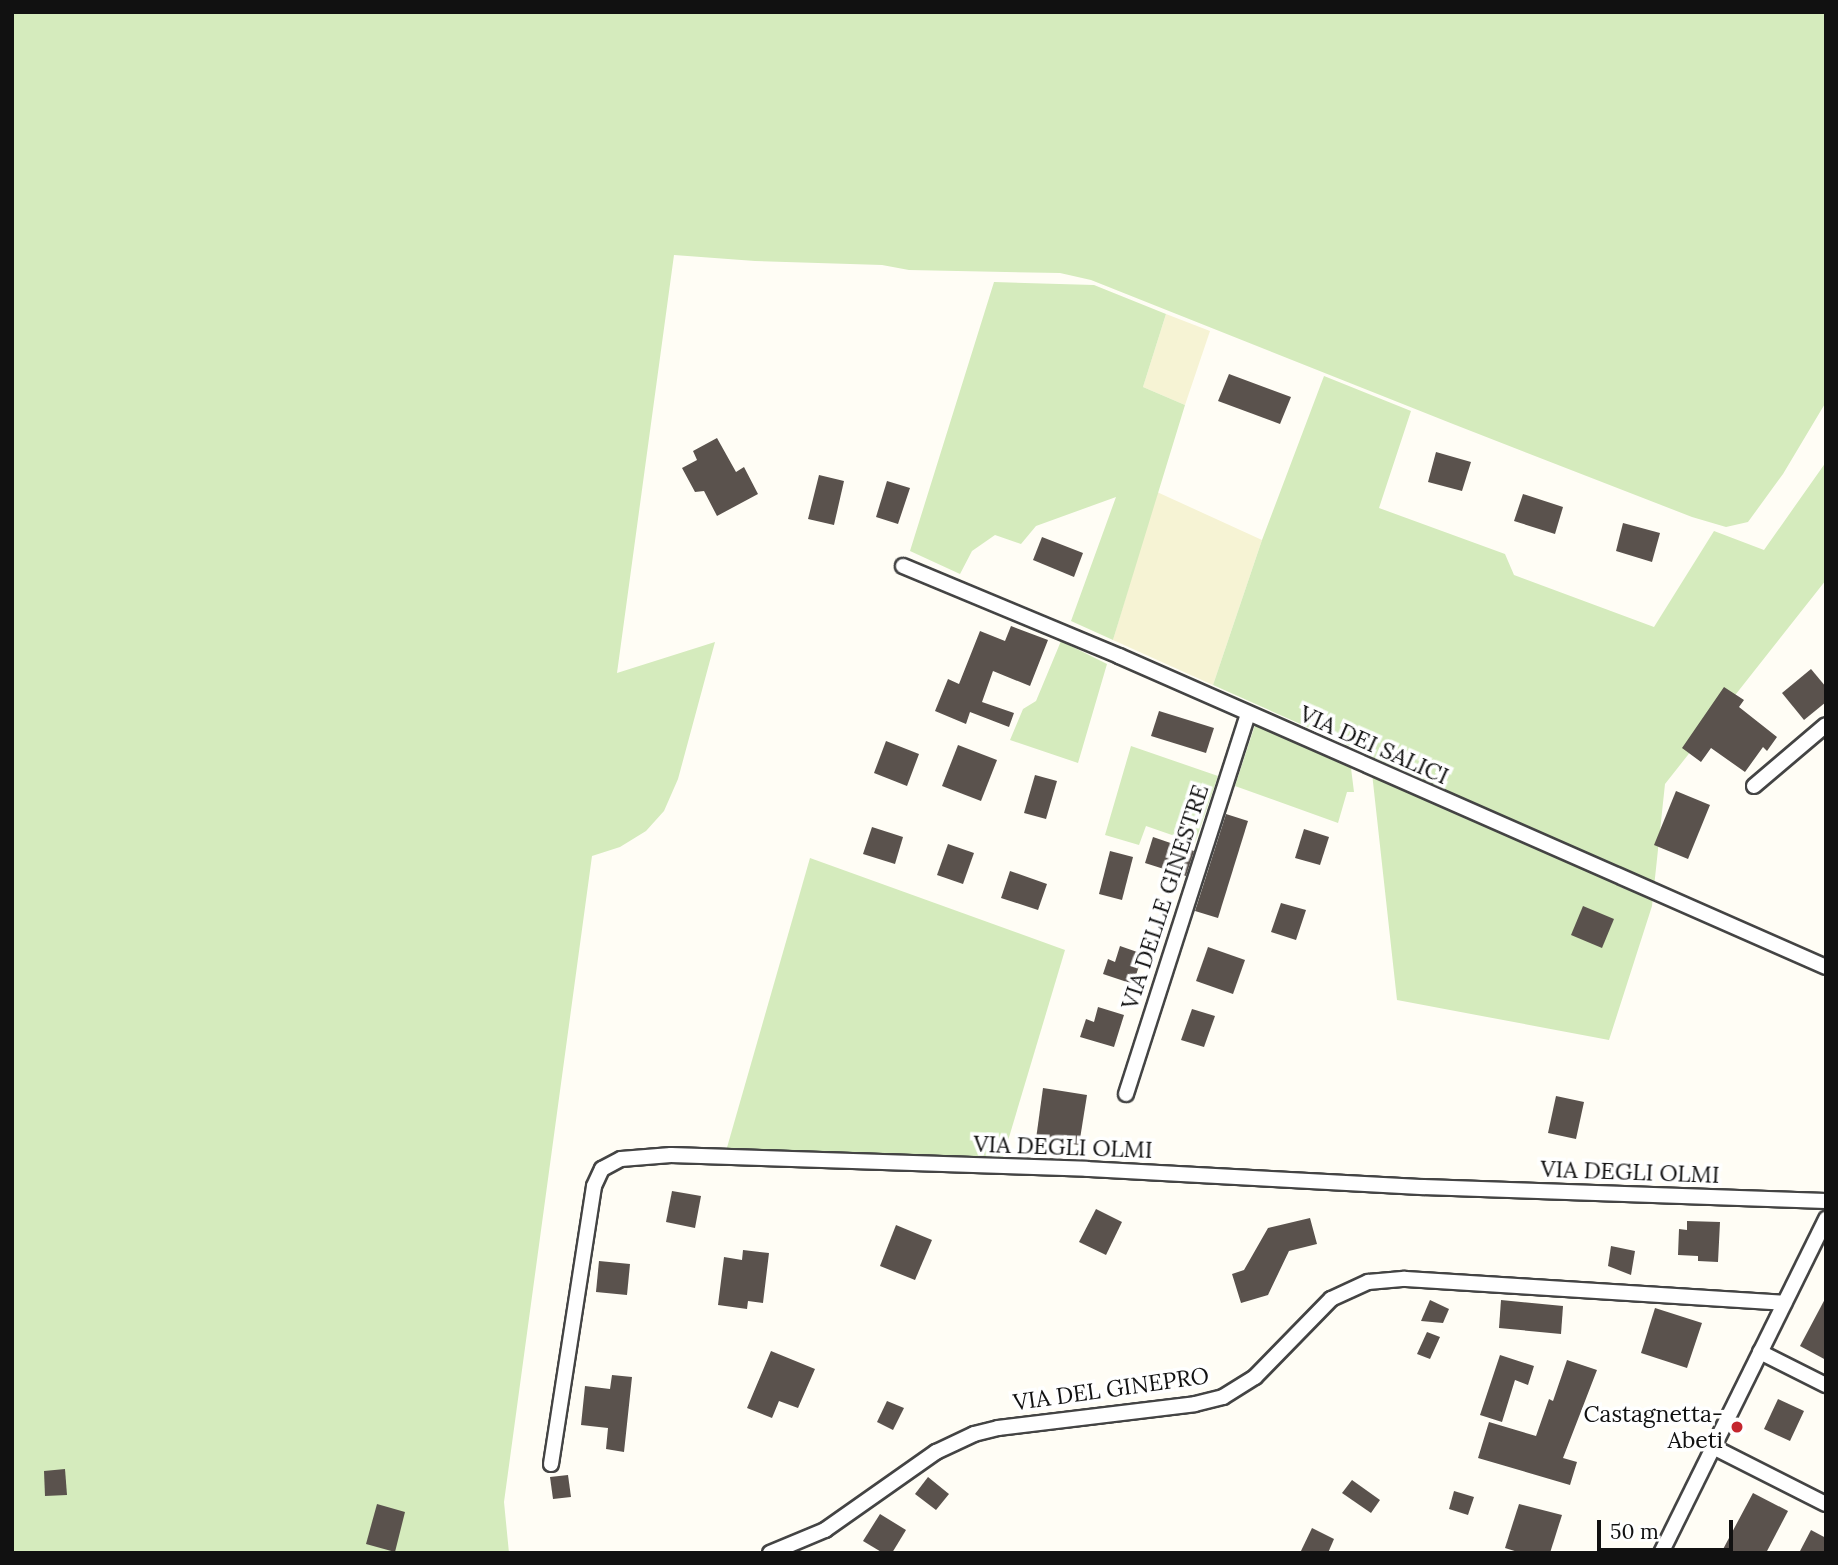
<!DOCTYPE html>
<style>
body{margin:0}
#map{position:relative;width:1838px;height:1565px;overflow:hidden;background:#fffdf5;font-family:Lora,serif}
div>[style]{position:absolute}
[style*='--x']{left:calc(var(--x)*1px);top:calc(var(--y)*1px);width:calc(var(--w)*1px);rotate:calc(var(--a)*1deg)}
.farmland>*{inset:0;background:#f6f3d4}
.green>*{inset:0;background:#d5ebbd}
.building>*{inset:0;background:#5a524d}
.roads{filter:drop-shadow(2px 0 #444) drop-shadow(-2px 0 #444) drop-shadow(0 2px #444) drop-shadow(0 -2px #444)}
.street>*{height:14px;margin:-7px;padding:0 7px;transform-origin:7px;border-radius:7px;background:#fff}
.dots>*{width:19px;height:19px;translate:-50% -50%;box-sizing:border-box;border:4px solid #fff;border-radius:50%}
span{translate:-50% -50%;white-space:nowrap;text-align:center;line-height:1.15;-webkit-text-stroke:7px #fff;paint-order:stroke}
.street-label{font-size:23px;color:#111}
.poi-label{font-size:23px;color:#111}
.right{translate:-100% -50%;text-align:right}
.frame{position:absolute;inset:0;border:14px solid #111;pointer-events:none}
.scale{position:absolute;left:1597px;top:1520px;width:136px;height:32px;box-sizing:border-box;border:4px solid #111;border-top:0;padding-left:9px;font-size:21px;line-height:24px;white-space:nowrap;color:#111;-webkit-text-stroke:5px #fff;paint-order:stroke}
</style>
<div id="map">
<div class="farmland">
<div style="clip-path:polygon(1166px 314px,1210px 331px,1185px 405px,1143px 387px)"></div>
<div style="clip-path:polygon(1157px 492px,1262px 540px,1213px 685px,1113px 640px)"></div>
</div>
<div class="green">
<div style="clip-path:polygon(12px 12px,1826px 12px,1826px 402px,1783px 474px,1748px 522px,1726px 527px,1692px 517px,1453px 424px,1091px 280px,1060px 273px,909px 270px,882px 265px,755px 261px,674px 255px,617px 673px,715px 642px,678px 779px,664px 811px,646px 831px,620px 847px,592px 856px,504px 1502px,509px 1553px,12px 1553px)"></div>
<div style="clip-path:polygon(994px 282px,1094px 285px,1166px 314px,1143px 387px,1185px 405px,1113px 640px,1071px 621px,1116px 497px,1036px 526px,1021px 544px,995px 535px,972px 551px,960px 574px,910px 551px)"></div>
<div style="clip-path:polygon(1324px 376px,1411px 411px,1379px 508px,1505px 554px,1514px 575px,1654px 627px,1714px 531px,1764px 550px,1826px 462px,1826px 580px,1665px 784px,1652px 906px,1609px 1040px,1397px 1000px,1370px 755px,1213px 685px,1262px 540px)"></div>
<div style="clip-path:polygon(1061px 641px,1107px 664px,1078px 763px,1010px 740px,1023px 709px,1036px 701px)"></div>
<div style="clip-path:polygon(1255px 725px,1351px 768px,1354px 792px,1347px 792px,1338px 823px,1235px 786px)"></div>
<div style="clip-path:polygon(1131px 746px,1218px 776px,1195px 843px,1146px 826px,1139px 845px,1105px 835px)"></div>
<div style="clip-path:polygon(810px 858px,1065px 950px,1001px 1164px,726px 1151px)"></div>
</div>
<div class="building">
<div style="clip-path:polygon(1229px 374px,1291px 397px,1280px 424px,1218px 401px)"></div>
<div style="clip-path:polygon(717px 438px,736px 472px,744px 467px,758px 494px,717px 516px,704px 491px,695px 492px,682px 468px,697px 460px,693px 451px)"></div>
<div style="clip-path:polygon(1436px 452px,1471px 462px,1462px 491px,1428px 482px)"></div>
<div style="clip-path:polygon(819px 475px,844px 481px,834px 525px,808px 519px)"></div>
<div style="clip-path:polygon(887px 481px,910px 488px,898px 524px,876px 517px)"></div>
<div style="clip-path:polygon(1523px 494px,1563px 507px,1555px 534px,1514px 521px)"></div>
<div style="clip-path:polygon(1623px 523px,1660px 533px,1652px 562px,1616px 551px)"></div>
<div style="clip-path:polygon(1042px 537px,1083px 553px,1074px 577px,1033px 560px)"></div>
<div style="clip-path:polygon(1011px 626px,1048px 640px,1030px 686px,993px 671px,982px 702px,1014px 713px,1009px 727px,970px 712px,966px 724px,935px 711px,948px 679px,959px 684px,980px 631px,1005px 641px)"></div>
<div style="clip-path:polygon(1811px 669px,1826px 687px,1826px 702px,1804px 720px,1782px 693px)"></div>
<div style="clip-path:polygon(1724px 687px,1744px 700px,1739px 707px,1777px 737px,1767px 751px,1763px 747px,1745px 772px,1711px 748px,1701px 762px,1682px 748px)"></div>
<div style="clip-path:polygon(1159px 711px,1214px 728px,1206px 753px,1151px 736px)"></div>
<div style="clip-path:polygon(886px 741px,919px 754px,907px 786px,874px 773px)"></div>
<div style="clip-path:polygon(958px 745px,997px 760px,981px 801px,942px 786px)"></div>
<div style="clip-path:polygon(1035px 775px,1057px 781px,1046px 819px,1024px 813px)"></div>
<div style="clip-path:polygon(1676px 791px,1710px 805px,1688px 859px,1654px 845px)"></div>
<div style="clip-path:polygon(1226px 814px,1248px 821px,1218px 918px,1195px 911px)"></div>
<div style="clip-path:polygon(872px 827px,903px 837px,895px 864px,863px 854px)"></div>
<div style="clip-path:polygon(1304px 829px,1329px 837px,1320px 865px,1295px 858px)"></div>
<div style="clip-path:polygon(1153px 837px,1194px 851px,1186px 876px,1145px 863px)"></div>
<div style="clip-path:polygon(948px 844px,974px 853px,963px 884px,937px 875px)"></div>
<div style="clip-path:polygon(1110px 851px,1133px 857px,1122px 900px,1099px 894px)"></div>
<div style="clip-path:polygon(1010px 871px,1047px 884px,1038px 910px,1001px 898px)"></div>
<div style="clip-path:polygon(1281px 903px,1306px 910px,1296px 940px,1271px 932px)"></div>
<div style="clip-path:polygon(1583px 906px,1614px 919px,1602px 948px,1571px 935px)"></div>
<div style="clip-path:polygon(1120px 946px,1143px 954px,1133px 984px,1103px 974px,1108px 959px,1115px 962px)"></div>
<div style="clip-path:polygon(1208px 947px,1245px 960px,1233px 994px,1196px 981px)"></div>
<div style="clip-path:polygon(1098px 1007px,1124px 1015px,1114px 1047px,1080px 1037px,1086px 1019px,1094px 1022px)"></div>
<div style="clip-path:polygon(1192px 1009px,1215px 1016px,1204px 1047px,1181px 1040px)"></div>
<div style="clip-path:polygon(1043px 1088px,1087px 1095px,1079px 1145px,1036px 1139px)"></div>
<div style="clip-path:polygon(1556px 1096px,1584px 1102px,1576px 1139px,1548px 1133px)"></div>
<div style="clip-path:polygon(672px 1191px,701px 1196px,695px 1228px,666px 1222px)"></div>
<div style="clip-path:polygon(1096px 1209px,1122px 1222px,1106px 1255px,1079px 1242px)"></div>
<div style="clip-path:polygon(1310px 1218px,1317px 1244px,1289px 1251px,1268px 1295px,1241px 1303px,1232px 1274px,1244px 1270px,1268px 1228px)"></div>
<div style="clip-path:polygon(1687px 1221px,1720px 1222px,1718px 1262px,1698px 1261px,1698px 1256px,1678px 1255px,1679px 1229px,1687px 1230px)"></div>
<div style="clip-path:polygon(896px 1225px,932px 1240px,915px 1280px,880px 1266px)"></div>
<div style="clip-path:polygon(1611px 1246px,1635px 1251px,1631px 1275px,1608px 1266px)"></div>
<div style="clip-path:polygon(743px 1250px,769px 1253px,763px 1303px,748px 1301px,747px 1309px,718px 1305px,724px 1257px,742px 1260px)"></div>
<div style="clip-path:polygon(599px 1261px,630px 1264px,627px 1295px,596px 1292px)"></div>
<div style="clip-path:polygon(1826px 1297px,1826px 1360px,1800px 1346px)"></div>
<div style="clip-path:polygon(1430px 1300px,1449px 1309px,1443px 1323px,1421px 1321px)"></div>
<div style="clip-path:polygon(1501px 1300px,1563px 1306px,1561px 1334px,1499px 1328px)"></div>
<div style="clip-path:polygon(1655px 1308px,1702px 1323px,1687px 1368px,1641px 1353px)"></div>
<div style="clip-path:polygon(1427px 1332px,1440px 1337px,1430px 1359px,1417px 1354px)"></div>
<div style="clip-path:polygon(771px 1351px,815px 1369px,798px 1408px,779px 1401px,772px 1418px,747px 1408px)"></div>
<div style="clip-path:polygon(1500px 1355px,1534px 1366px,1528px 1385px,1515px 1380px,1502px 1422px,1480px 1415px)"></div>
<div style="clip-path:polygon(1567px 1360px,1597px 1370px,1563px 1458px,1577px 1462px,1570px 1485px,1478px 1458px,1489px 1422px,1536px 1436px,1549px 1399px,1553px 1401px)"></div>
<div style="clip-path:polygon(612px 1375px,632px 1377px,624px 1452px,606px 1449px,608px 1428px,581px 1425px,585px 1386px,610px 1389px)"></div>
<div style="clip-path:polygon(1778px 1399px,1804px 1411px,1790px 1441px,1764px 1429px)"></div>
<div style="clip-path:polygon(887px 1401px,904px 1408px,893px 1430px,877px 1422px)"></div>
<div style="clip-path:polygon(65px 1469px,67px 1495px,45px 1496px,44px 1471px)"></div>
<div style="clip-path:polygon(568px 1475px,571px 1497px,553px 1499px,550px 1477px)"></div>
<div style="clip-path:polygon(928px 1477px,949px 1494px,936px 1510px,915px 1494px)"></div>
<div style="clip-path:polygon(1352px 1480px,1380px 1500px,1371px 1513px,1342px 1493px)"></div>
<div style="clip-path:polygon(1454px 1491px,1474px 1497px,1468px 1515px,1449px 1509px)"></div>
<div style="clip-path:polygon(1753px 1493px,1788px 1511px,1766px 1553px,1721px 1553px)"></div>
<div style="clip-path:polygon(377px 1504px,405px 1512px,395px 1552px,366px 1544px)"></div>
<div style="clip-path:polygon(1519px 1504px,1562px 1515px,1550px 1553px,1521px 1553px,1505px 1548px)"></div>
<div style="clip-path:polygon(880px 1514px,906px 1530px,892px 1553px,883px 1553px,863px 1541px)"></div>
<div style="clip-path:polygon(1312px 1528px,1334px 1539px,1328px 1553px,1300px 1553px)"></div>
<div style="clip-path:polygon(1811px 1530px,1826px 1538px,1826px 1553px,1799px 1553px)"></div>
</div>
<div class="roads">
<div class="street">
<div style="--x:903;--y:566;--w:234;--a:22.6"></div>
<div style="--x:1119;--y:656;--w:772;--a:23.74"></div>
<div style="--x:1754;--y:786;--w:94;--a:-40.3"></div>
<div style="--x:1126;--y:1094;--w:398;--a:-72.2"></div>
<div style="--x:1760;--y:1352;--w:74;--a:26.6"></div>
<div style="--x:1715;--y:1448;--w:124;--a:26.8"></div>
<div style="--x:551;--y:1464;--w:281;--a:-81.2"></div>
<div style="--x:594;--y:1186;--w:19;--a:-65"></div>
<div style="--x:602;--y:1169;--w:21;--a:-28"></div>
<div style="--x:621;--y:1159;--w:50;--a:-4.6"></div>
<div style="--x:671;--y:1155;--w:416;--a:1.9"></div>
<div style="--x:1087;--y:1169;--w:336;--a:3.1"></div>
<div style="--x:1423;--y:1187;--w:403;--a:2"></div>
<div style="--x:770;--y:1553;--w:60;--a:-22.7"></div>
<div style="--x:825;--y:1530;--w:136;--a:-35.1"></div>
<div style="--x:936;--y:1452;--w:42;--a:-25.3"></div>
<div style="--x:974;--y:1434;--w:25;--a:-14"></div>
<div style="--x:998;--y:1428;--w:198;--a:-6.9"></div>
<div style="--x:1195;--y:1404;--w:29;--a:-14"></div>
<div style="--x:1223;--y:1397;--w:38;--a:-32"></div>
<div style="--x:1255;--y:1377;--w:109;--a:-45.7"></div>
<div style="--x:1331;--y:1299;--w:41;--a:-24.7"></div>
<div style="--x:1368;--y:1282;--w:37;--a:-5"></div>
<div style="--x:1405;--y:1279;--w:380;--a:3.6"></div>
<div style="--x:1661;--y:1553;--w:373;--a:-63.7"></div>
</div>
</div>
<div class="dots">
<div style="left:1737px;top:1427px;background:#c4262e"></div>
</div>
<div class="street-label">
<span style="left:1374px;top:745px;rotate:24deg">VIA DEI SALICI</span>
<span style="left:1165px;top:897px;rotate:-72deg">VIA DELLE GINESTRE</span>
<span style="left:1063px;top:1147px;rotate:2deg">VIA DEGLI OLMI</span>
<span style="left:1630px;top:1172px;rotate:2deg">VIA DEGLI OLMI</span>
<span style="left:1111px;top:1389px;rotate:-8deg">VIA DEL GINEPRO</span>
</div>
<div class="poi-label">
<span class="right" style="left:1723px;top:1427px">Castagnetta-<br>Abeti</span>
</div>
<div class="frame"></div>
<div class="scale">50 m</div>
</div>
